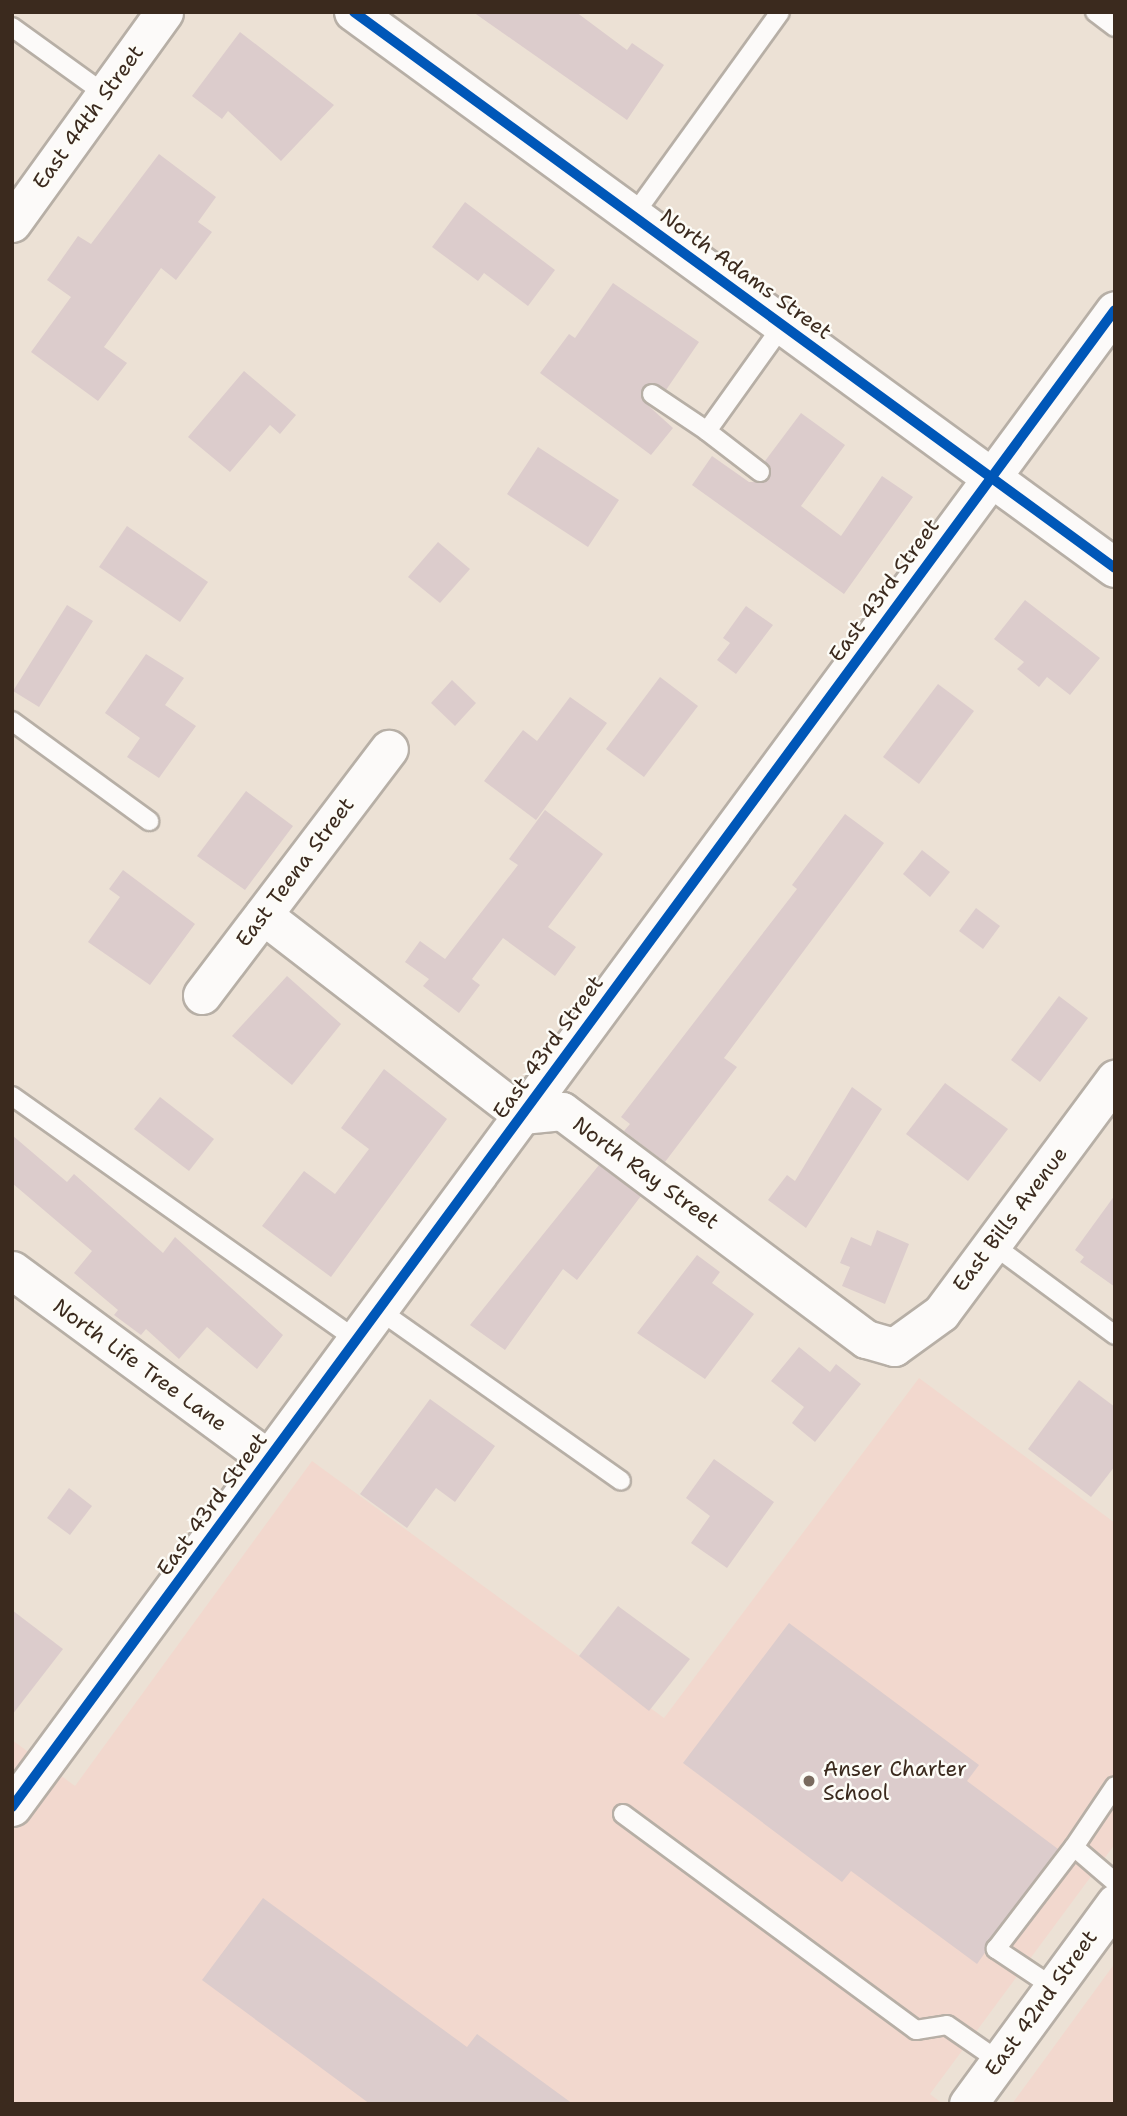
<!DOCTYPE html>
<style>
body{margin:0}
#map{position:relative;width:1127px;height:2116px;overflow:hidden;background:#ece1d5;font-family:"Shantell Sans",sans-serif}
div>[style]{position:absolute}
[style*='--x']{left:calc(var(--x)*1px);top:calc(var(--y)*1px);width:calc(var(--w)*1px);rotate:calc(var(--a)*1deg)}
.built>*{inset:0;background:#f2d8ce}
.building>*{inset:0;background:#dccccc}
.roads{filter:drop-shadow(2px 0 #b7afa6) drop-shadow(-2px 0 #b7afa6) drop-shadow(0 2px #b7afa6) drop-shadow(0 -2px #b7afa6)}
.lane>*{height:18px;margin:-9px;padding:0 9px;transform-origin:9px;border-radius:9px;background:#fcfaf9}
.street>*{height:37px;margin:-18.5px;padding:0 18.5px;transform-origin:18.5px;border-radius:18.5px;background:#fcfaf9}
.secondary>*{height:38px;margin:-19px;padding:0 19px;transform-origin:19px;border-radius:19px;background:#fcfaf9}
.cycleway>*{height:10px;margin:-5px;padding:0 5px;transform-origin:5px;border-radius:5px;background:#0057b8}
.dots>*{width:19px;height:19px;translate:-50% -50%;box-sizing:border-box;border:4px solid #fdfcf7;border-radius:50%}
span{translate:-50% -50%;white-space:nowrap;text-align:center;line-height:1.15;-webkit-text-stroke:5px #fdfcf7;paint-order:stroke}
.street-label{font-size:21px;color:#3b2a1e}
.poi-label{font-size:21px;color:#3b2a1e}
.left{translate:0 -50%;text-align:left}
.frame{position:absolute;inset:0;border:14px solid #3b2a1e;pointer-events:none}
</style>
<div id="map">
<div class="built">
<div style="clip-path:polygon(919px 1378px,1115px 1523px,1115px 1844px,930px 2094px,943px 2104px,12px 2104px,12px 1740px,75px 1786px,312px 1461px,664px 1718px)"></div>
<div style="clip-path:polygon(1115px 1963px,1115px 2104px,1012px 2104px)"></div>
</div>
<div class="building">
<div style="clip-path:polygon(473px 12px,576px 12px,627px 50px,632px 43px,664px 65px,627px 120px)"></div>
<div style="clip-path:polygon(240px 32px,334px 105px,281px 161px,228px 111px,222px 119px,192px 96px)"></div>
<div style="clip-path:polygon(159px 154px,216px 197px,198px 222px,212px 232px,176px 280px,161px 268px,104px 347px,127px 363px,98px 401px,31px 352px,71px 297px,47px 280px,78px 236px,91px 244px)"></div>
<div style="clip-path:polygon(465px 202px,555px 270px,528px 306px,484px 273px,478px 281px,432px 247px)"></div>
<div style="clip-path:polygon(613px 283px,699px 342px,666px 390px,652px 383px,642px 388px,642px 400px,673px 428px,651px 455px,540px 373px,569px 334px,575px 338px)"></div>
<div style="clip-path:polygon(244px 371px,296px 415px,280px 434px,270px 425px,230px 472px,188px 437px)"></div>
<div style="clip-path:polygon(801px 413px,845px 445px,801px 506px,841px 536px,882px 476px,913px 497px,844px 594px,692px 485px,712px 456px,749px 482px,765px 482px,771px 473px,765px 461px)"></div>
<div style="clip-path:polygon(538px 447px,619px 500px,588px 547px,507px 494px)"></div>
<div style="clip-path:polygon(127px 526px,208px 582px,180px 622px,99px 567px)"></div>
<div style="clip-path:polygon(438px 542px,470px 569px,440px 603px,408px 577px)"></div>
<div style="clip-path:polygon(1025px 600px,1100px 658px,1070px 695px,1047px 677px,1039px 687px,1017px 669px,1024px 662px,994px 639px)"></div>
<div style="clip-path:polygon(67px 605px,93px 621px,39px 707px,13px 691px)"></div>
<div style="clip-path:polygon(746px 606px,773px 625px,736px 674px,717px 660px,730px 643px,723px 638px)"></div>
<div style="clip-path:polygon(146px 654px,184px 678px,165px 705px,196px 726px,159px 778px,127px 757px,140px 738px,105px 713px)"></div>
<div style="clip-path:polygon(660px 677px,698px 706px,644px 777px,606px 749px)"></div>
<div style="clip-path:polygon(452px 680px,476px 703px,455px 726px,431px 703px)"></div>
<div style="clip-path:polygon(938px 684px,974px 711px,919px 784px,883px 757px)"></div>
<div style="clip-path:polygon(570px 697px,607px 723px,536px 820px,484px 781px,523px 730px,537px 741px)"></div>
<div style="clip-path:polygon(246px 791px,293px 826px,245px 890px,197px 856px)"></div>
<div style="clip-path:polygon(545px 810px,603px 854px,548px 927px,576px 947px,555px 976px,503px 938px,472px 979px,480px 985px,459px 1013px,423px 986px,429px 979px,405px 962px,420px 941px,445px 959px,518px 865px,509px 859px)"></div>
<div style="clip-path:polygon(845px 814px,884px 843px,724px 1058px,737px 1067px,665px 1162px,624px 1131px,630px 1124px,621px 1117px,797px 889px,792px 885px)"></div>
<div style="clip-path:polygon(922px 850px,950px 872px,930px 897px,903px 874px)"></div>
<div style="clip-path:polygon(123px 870px,195px 924px,150px 985px,88px 942px,120px 897px,109px 889px)"></div>
<div style="clip-path:polygon(976px 908px,1000px 926px,983px 949px,959px 931px)"></div>
<div style="clip-path:polygon(287px 976px,341px 1024px,292px 1085px,232px 1036px)"></div>
<div style="clip-path:polygon(1059px 996px,1088px 1018px,1040px 1082px,1011px 1060px)"></div>
<div style="clip-path:polygon(384px 1069px,447px 1119px,331px 1277px,262px 1226px,304px 1171px,335px 1194px,369px 1149px,341px 1128px)"></div>
<div style="clip-path:polygon(945px 1083px,1008px 1129px,968px 1181px,906px 1134px)"></div>
<div style="clip-path:polygon(852px 1087px,882px 1109px,806px 1228px,768px 1200px,787px 1175px,795px 1181px)"></div>
<div style="clip-path:polygon(160px 1097px,214px 1139px,189px 1171px,134px 1129px)"></div>
<div style="clip-path:polygon(12px 1135px,67px 1182px,74px 1174px,163px 1253px,175px 1237px,283px 1335px,257px 1369px,207px 1327px,179px 1359px,146px 1329px,141px 1335px,114px 1315px,118px 1310px,74px 1273px,92px 1251px,12px 1183px)"></div>
<div style="clip-path:polygon(599px 1165px,641px 1196px,577px 1280px,563px 1269px,505px 1350px,470px 1325px)"></div>
<div style="clip-path:polygon(1115px 1195px,1115px 1287px,1080px 1262px,1084px 1257px,1075px 1250px)"></div>
<div style="clip-path:polygon(877px 1230px,909px 1244px,885px 1304px,842px 1286px,850px 1267px,840px 1263px,851px 1237px,871px 1246px)"></div>
<div style="clip-path:polygon(697px 1255px,720px 1272px,712px 1283px,754px 1314px,705px 1379px,637px 1333px)"></div>
<div style="clip-path:polygon(799px 1347px,830px 1372px,836px 1364px,861px 1384px,815px 1442px,792px 1423px,804px 1407px,771px 1381px)"></div>
<div style="clip-path:polygon(1079px 1380px,1115px 1407px,1115px 1466px,1091px 1497px,1028px 1449px)"></div>
<div style="clip-path:polygon(430px 1399px,495px 1446px,455px 1502px,436px 1488px,407px 1528px,360px 1494px)"></div>
<div style="clip-path:polygon(714px 1459px,774px 1502px,727px 1568px,691px 1543px,710px 1516px,686px 1498px)"></div>
<div style="clip-path:polygon(69px 1488px,92px 1506px,70px 1535px,47px 1518px)"></div>
<div style="clip-path:polygon(618px 1606px,690px 1659px,649px 1711px,579px 1656px)"></div>
<div style="clip-path:polygon(12px 1610px,63px 1649px,12px 1715px)"></div>
<div style="clip-path:polygon(789px 1623px,979px 1765px,967px 1781px,1058px 1849px,977px 1964px,851px 1871px,842px 1882px,683px 1763px)"></div>
<div style="clip-path:polygon(263px 1898px,467px 2047px,477px 2034px,573px 2104px,370px 2104px,202px 1980px)"></div>
</div>
<div class="roads">
<div class="lane">
<div style="--x:1095;--y:12;--w:25;--a:37"></div>
<div style="--x:12;--y:27;--w:115;--a:35.8"></div>
<div style="--x:633;--y:216;--w:251;--a:-54.2"></div>
<div style="--x:652;--y:394;--w:66;--a:33.9"></div>
<div style="--x:760;--y:472;--w:67;--a:-142.3"></div>
<div style="--x:707;--y:431;--w:130;--a:-54.4"></div>
<div style="--x:12;--y:721;--w:170;--a:36.1"></div>
<div style="--x:12;--y:1096;--w:422;--a:35.3"></div>
<div style="--x:992;--y:1244;--w:153;--a:36.5"></div>
<div style="--x:379;--y:1310;--w:296;--a:35.2"></div>
<div style="--x:623;--y:1814;--w:364;--a:36.4"></div>
<div style="--x:916;--y:2030;--w:31;--a:-9"></div>
<div style="--x:947;--y:2025;--w:63;--a:34.7"></div>
<div style="--x:1074;--y:1847;--w:73;--a:-56.1"></div>
<div style="--x:1053;--y:1987;--w:69;--a:-146.3"></div>
<div style="--x:996;--y:1949;--w:128;--a:-52.6"></div>
<div style="--x:1074;--y:1847;--w:54;--a:40.5"></div>
</div>
<div class="street">
<div style="--x:12;--y:223;--w:260;--a:-54.2"></div>
<div style="--x:263;--y:915;--w:327;--a:37.7"></div>
<div style="--x:522;--y:1115;--w:40;--a:-5.7"></div>
<div style="--x:562;--y:1111;--w:380;--a:36.9"></div>
<div style="--x:866;--y:1339;--w:29;--a:16"></div>
<div style="--x:894;--y:1347;--w:58;--a:-35.9"></div>
<div style="--x:941;--y:1313;--w:292;--a:-53.4"></div>
<div style="--x:202;--y:995;--w:309;--a:-52.8"></div>
<div style="--x:12;--y:1270;--w:318;--a:36.4"></div>
<div style="--x:12;--y:1807;--w:1859;--a:-53.62"></div>
<div style="--x:968;--y:2104;--w:249;--a:-53.8"></div>
</div>
<div class="secondary">
<div style="--x:354;--y:12;--w:942;--a:36.15"></div>
</div>
</div>
<div class="cycleway">
<div style="--x:354;--y:12;--w:942;--a:36.15"></div>
<div style="--x:12;--y:1807;--w:1859;--a:-53.62"></div>
</div>
<div class="dots">
<div style="left:809px;top:1781px;background:#796a5e"></div>
</div>
<div class="street-label">
<span style="left:88px;top:117px;rotate:-54deg">East 44th Street</span>
<span style="left:746px;top:274px;rotate:36deg">North Adams Street</span>
<span style="left:884px;top:590px;rotate:-54deg">East 43rd Street</span>
<span style="left:295px;top:872px;rotate:-53deg">East Teena Street</span>
<span style="left:548px;top:1047px;rotate:-54deg">East 43rd Street</span>
<span style="left:646px;top:1173px;rotate:36deg">North Ray Street</span>
<span style="left:1010px;top:1219px;rotate:-53deg">East Bills Avenue</span>
<span style="left:140px;top:1365px;rotate:36deg">North Life Tree Lane</span>
<span style="left:212px;top:1504px;rotate:-54deg">East 43rd Street</span>
<span style="left:1041px;top:2003px;rotate:-54deg">East 42nd Street</span>
</div>
<div class="poi-label">
<span class="left" style="left:823px;top:1781px">Anser Charter<br>School</span>
</div>
<div class="frame"></div>
</div>
